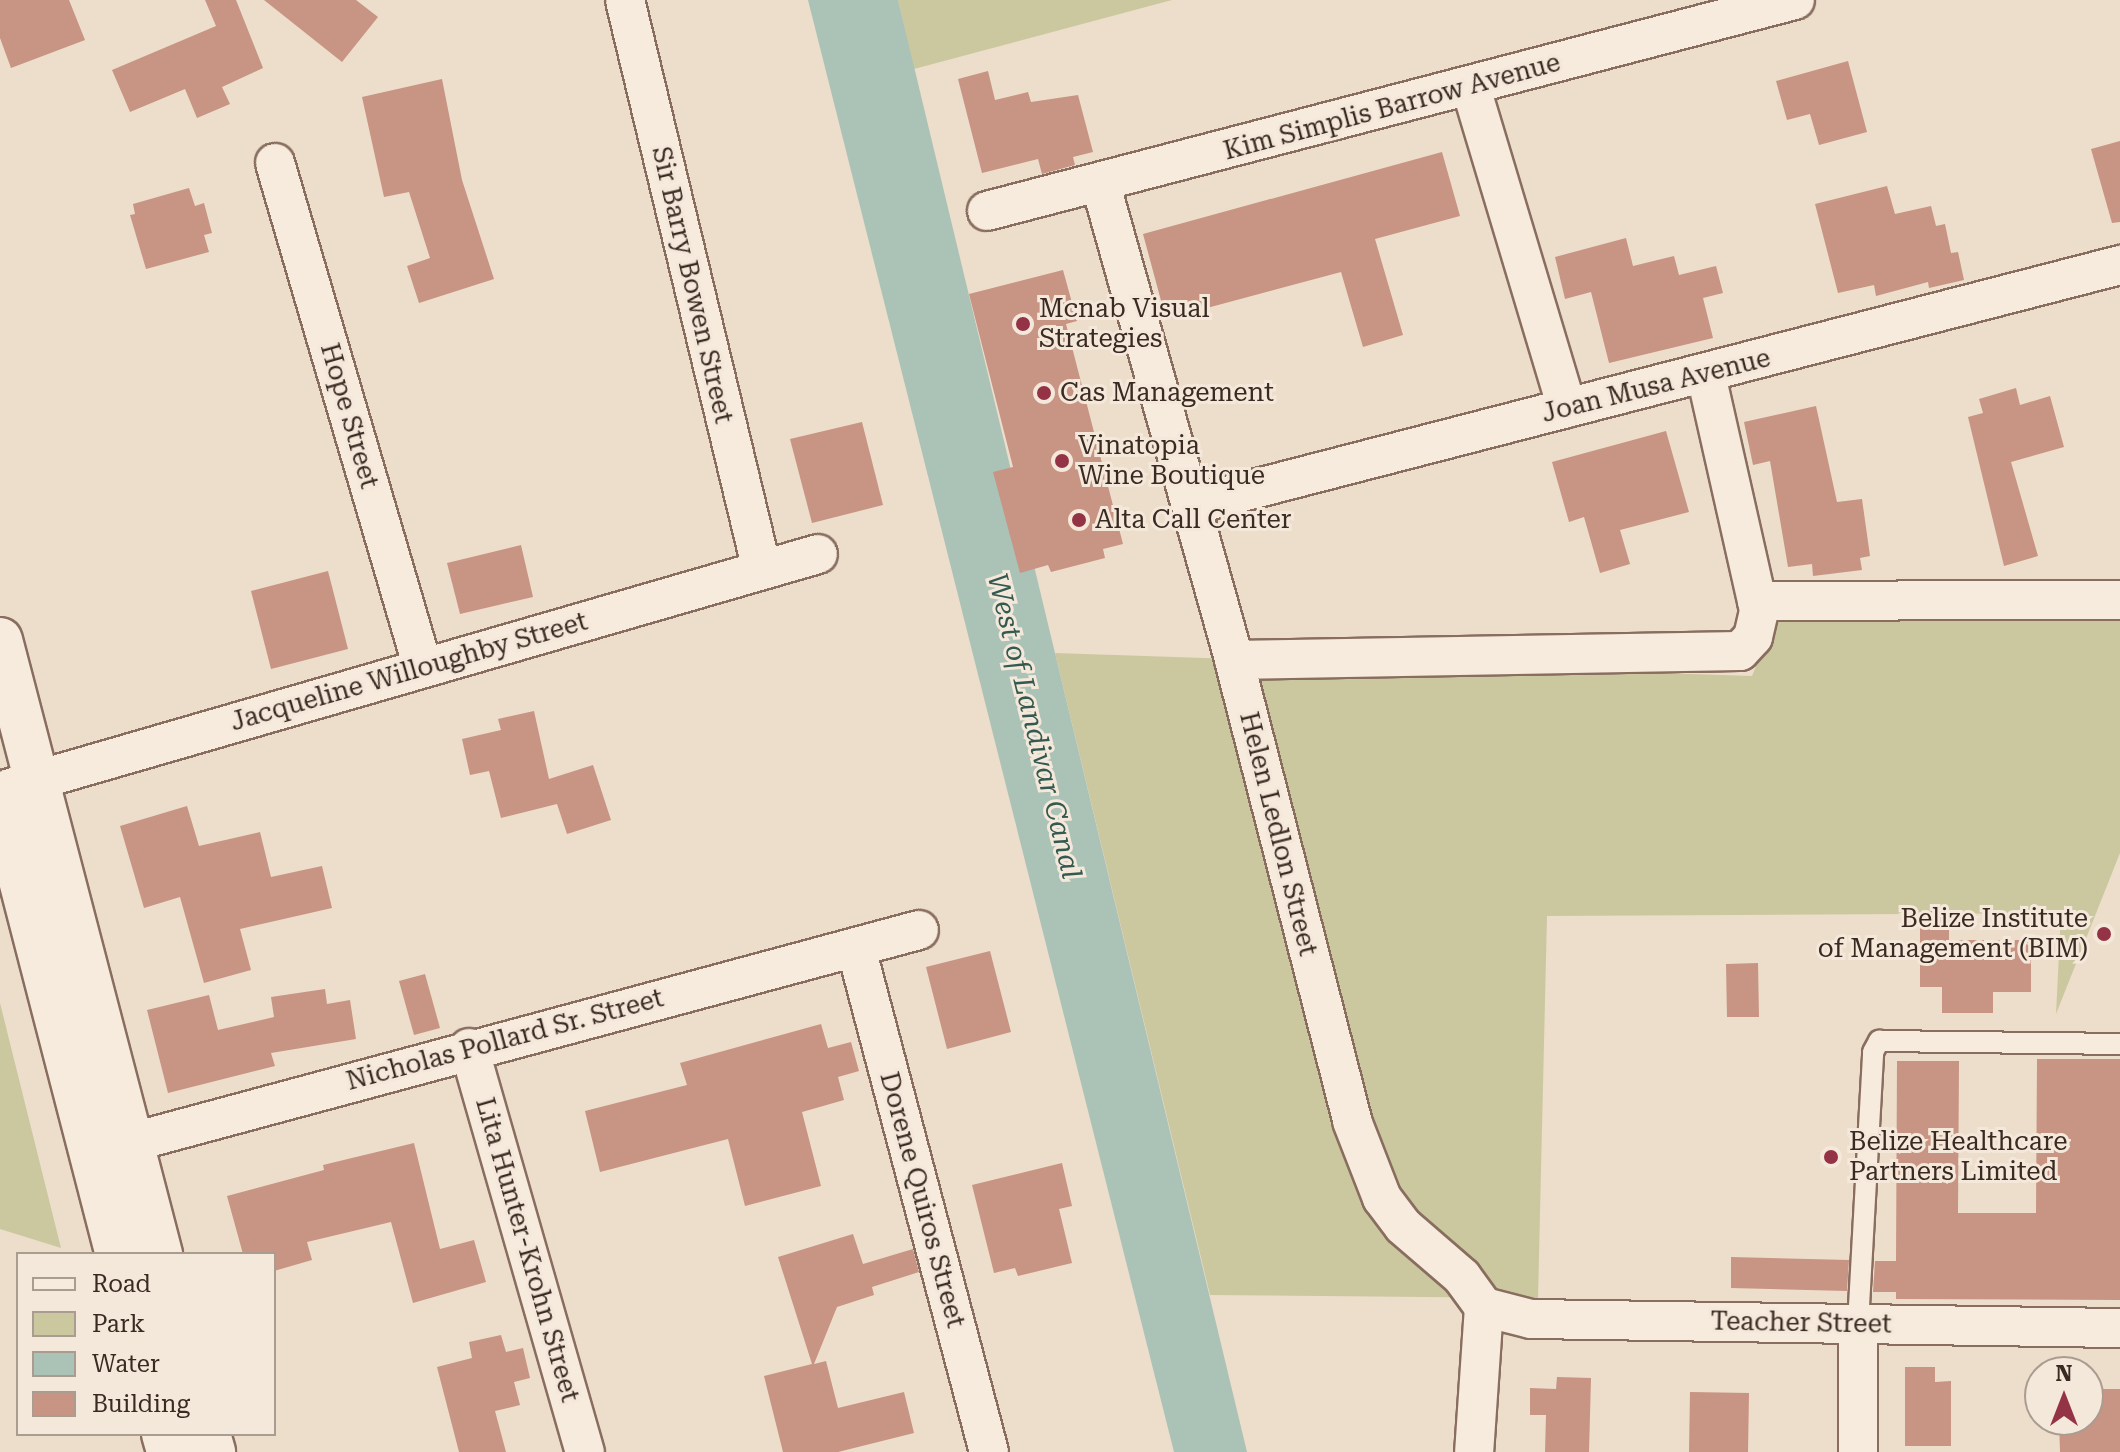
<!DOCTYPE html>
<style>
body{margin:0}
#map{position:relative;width:2120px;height:1452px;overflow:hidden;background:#edddcb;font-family:"Roboto Serif",serif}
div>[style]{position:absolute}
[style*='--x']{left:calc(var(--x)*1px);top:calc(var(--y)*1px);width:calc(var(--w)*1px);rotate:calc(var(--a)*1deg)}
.green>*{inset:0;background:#cbc89f}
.water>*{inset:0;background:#abc2b7}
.building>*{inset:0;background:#c89483}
.roads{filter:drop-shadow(2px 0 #896e60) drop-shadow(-2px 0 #896e60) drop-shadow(0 2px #896e60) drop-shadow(0 -2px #896e60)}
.lane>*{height:20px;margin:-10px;padding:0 10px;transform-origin:10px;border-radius:10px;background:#f7ebde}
.street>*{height:38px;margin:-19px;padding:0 19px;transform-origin:19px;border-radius:19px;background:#f7ebde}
.secondary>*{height:44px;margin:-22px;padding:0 22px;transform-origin:22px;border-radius:22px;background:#f7ebde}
.dots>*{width:22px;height:22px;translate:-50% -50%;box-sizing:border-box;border:4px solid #f4e8da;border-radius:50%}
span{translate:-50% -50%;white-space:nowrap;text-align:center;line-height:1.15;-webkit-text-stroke:6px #f4e8da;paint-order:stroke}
.street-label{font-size:26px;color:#3a2a22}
.poi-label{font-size:26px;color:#3a2a22}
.left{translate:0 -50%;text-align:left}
.right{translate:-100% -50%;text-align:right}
.water-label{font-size:28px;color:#335950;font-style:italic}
.legend{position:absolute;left:16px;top:1252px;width:260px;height:184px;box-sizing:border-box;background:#f4e8da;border:2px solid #aa9c90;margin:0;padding:10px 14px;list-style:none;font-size:24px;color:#3a2a22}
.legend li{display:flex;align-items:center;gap:16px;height:40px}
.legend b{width:40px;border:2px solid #aa9c90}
.north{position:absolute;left:2024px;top:1356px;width:80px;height:80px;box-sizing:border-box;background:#f4e8da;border:2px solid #aa9c90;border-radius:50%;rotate:0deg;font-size:22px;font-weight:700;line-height:32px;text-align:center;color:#3a2a22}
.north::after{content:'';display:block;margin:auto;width:28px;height:36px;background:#943345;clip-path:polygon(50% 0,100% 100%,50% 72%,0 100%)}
</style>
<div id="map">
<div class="green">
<div style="clip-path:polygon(898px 0,1172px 0,914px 69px)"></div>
<div style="clip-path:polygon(2120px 611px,2120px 853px,2056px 1014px,2061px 913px,1547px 916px,1538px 1298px,1210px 1295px,1055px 653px,1752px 676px,1776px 618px)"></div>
<div style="clip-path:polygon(0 1003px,61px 1248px,0 1229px)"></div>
</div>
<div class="water">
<div style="clip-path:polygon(808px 0,898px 0,1247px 1452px,1174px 1452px)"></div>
</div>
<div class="building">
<div style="clip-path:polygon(0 0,69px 0,85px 40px,11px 68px,0 38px)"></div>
<div style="clip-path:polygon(205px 0,236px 0,263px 68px,222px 87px,230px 104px,197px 118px,185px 89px,130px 112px,112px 70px,216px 26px)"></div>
<div style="clip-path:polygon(264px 0,356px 0,378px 17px,342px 62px)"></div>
<div style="clip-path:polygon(1848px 61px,1867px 132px,1819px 145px,1810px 114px,1787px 120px,1776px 81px)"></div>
<div style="clip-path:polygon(988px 71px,995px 100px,1028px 92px,1031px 102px,1078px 95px,1093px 152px,1073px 157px,1075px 165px,1042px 174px,1038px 159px,982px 173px,958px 79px)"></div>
<div style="clip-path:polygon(442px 79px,462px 180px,494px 279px,419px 303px,407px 266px,430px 258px,409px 192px,384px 197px,362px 97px)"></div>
<div style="clip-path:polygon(2120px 141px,2120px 222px,2112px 223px,2091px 149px)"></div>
<div style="clip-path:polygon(1442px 152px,1460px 216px,1375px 239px,1403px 335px,1363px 347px,1341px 272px,1166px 319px,1143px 234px)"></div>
<div style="clip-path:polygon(1887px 186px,1895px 214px,1931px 206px,1936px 226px,1945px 224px,1951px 253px,1958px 252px,1964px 280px,1929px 288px,1928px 282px,1876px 296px,1874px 285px,1838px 293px,1815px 204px)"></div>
<div style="clip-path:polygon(189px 188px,195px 206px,204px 203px,212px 233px,204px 235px,209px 252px,146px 269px,130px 215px,135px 214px,133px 204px)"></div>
<div style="clip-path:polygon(1626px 238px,1633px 266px,1674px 256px,1679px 275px,1716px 266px,1723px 293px,1703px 298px,1713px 338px,1609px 363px,1591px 292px,1565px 299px,1555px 257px)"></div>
<div style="clip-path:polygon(1063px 270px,1077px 321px,1066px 324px,1123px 544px,1103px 549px,1105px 558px,1051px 572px,1048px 565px,1020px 573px,993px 472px,1013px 467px,969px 294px)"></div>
<div style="clip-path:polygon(2016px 388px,2020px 405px,2050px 396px,2064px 447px,2011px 462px,2038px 556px,2004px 566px,1968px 417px,1983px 413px,1979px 399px)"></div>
<div style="clip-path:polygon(1816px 406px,1837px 502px,1862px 499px,1870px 556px,1860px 558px,1862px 570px,1813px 576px,1812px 564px,1788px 567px,1770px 461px,1753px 465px,1744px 422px)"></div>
<div style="clip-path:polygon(862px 422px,883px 505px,812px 523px,790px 439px)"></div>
<div style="clip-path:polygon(1666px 431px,1689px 512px,1620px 530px,1630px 564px,1600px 573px,1584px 517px,1569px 522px,1552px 462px)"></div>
<div style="clip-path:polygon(521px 545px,533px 597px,460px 614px,447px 563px)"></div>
<div style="clip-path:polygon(328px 571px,348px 649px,271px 669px,251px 591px)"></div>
<div style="clip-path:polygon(534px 711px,549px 779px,593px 765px,611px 820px,567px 834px,557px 804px,501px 818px,489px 771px,470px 775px,462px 739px,501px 730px,498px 719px)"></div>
<div style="clip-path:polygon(187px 806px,199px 846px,260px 832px,271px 877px,322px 866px,332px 908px,240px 929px,251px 970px,204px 983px,180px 897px,144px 908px,120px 826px)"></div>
<div style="clip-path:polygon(1920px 911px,1949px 911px,1949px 940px,2031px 940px,2031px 992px,1993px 992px,1993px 1013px,1942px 1013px,1942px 987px,1920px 987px)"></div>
<div style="clip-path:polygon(990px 951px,1011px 1032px,947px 1049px,926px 967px)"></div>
<div style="clip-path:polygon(1758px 963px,1759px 1017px,1727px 1017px,1726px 964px)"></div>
<div style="clip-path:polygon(425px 974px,440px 1028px,414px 1035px,399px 981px)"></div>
<div style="clip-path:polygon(325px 989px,327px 1004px,350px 1000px,356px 1039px,271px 1053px,275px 1066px,168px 1093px,147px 1010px,209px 995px,218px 1030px,274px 1017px,271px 997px)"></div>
<div style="clip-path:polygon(821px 1024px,828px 1048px,851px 1042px,859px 1071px,838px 1077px,844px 1100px,802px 1112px,821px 1186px,745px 1206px,728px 1139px,600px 1172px,585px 1111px,687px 1085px,680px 1063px)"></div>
<div style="clip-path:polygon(2037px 1059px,2120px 1059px,2120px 1300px,1896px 1299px,1896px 1292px,1873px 1292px,1875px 1261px,1896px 1261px,1897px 1061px,1959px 1061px,1958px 1213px,2036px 1213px)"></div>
<div style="clip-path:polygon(414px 1143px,440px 1249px,474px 1240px,486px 1282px,413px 1303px,391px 1222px,307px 1242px,312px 1260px,274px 1271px,274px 1254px,243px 1254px,227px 1196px,324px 1170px,323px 1165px)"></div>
<div style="clip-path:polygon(1062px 1163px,1072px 1206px,1059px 1209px,1072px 1263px,1018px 1276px,1015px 1268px,994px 1273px,972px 1185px)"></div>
<div style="clip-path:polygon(853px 1234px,863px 1264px,913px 1249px,919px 1272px,872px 1287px,874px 1295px,837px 1307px,814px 1364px,826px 1361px,838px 1408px,904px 1392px,914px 1433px,838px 1452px,783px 1452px,764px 1376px,812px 1364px,778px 1257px)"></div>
<div style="clip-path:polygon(1731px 1257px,1849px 1260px,1847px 1291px,1731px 1288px)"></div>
<div style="clip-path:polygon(501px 1335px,506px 1352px,523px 1348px,530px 1378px,514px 1382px,520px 1405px,495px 1411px,506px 1452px,459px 1452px,437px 1367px,472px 1358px,469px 1342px)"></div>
<div style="clip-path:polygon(1905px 1367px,1935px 1367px,1935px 1382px,1951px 1381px,1951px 1446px,1905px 1446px)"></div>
<div style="clip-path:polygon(1557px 1377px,1591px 1378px,1589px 1452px,1545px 1452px,1546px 1415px,1530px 1415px,1530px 1388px,1556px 1389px)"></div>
<div style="clip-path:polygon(2088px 1389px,2120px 1389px,2120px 1452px,2060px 1452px,2059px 1420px,2088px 1420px)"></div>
<div style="clip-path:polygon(1690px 1392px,1749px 1393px,1748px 1452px,1689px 1452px)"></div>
</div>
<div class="roads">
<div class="lane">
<div style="--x:1858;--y:1324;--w:272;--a:-86.8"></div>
<div style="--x:1873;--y:1052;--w:13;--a:-61"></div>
<div style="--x:1879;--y:1041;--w:241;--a:0.7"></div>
</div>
<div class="street">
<div style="--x:625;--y:0;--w:586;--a:76.49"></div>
<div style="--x:1471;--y:88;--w:334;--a:73.3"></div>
<div style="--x:275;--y:163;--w:526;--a:73.67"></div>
<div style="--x:1100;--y:182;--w:496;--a:74.3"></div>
<div style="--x:1234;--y:660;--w:476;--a:75.6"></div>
<div style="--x:1352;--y:1121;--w:83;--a:68.7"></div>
<div style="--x:1382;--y:1198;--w:35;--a:53"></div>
<div style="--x:1403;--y:1226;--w:78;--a:40.8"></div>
<div style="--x:1462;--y:1277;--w:37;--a:54"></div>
<div style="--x:1484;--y:1307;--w:145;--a:93.9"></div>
<div style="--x:987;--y:211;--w:835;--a:-14.64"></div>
<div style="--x:1192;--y:505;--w:959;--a:-14.5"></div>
<div style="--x:1757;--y:601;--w:363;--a:-0.2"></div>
<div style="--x:1234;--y:660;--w:506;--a:-1.02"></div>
<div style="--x:1740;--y:651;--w:19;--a:-47"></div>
<div style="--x:1753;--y:637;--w:28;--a:-77"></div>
<div style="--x:1759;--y:610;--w:242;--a:-102.7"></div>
<div style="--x:10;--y:788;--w:841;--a:-16.15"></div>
<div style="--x:856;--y:948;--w:521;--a:75.22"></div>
<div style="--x:469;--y:1048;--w:420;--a:74"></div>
<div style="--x:103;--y:1150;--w:845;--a:-15.09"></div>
<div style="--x:1484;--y:1307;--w:49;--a:14.3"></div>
<div style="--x:1531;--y:1319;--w:589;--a:0.88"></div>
<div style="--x:1858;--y:1452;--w:128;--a:-90"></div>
</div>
<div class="secondary">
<div style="--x:0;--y:640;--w:635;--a:75.39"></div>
<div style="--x:0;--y:799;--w:470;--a:75.5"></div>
<div style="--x:164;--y:1434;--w:19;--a:74"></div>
<div style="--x:208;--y:1434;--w:19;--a:74"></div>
</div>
</div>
<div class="dots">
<div style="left:1023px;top:324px;background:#943345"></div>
<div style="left:1044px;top:393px;background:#943345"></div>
<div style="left:1062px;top:461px;background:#943345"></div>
<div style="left:1079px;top:520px;background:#943345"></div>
<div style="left:2104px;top:934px;background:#943345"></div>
<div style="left:1831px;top:1157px;background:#943345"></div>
</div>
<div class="street-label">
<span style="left:1392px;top:107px;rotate:-15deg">Kim Simplis Barrow Avenue</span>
<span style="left:692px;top:285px;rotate:77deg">Sir Barry Bowen Street</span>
<span style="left:1656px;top:386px;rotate:-14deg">Joan Musa Avenue</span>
<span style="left:349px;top:416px;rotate:74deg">Hope Street</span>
<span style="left:409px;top:672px;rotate:-16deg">Jacqueline Willoughby Street</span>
<span style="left:1278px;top:834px;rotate:76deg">Helen Ledlon Street</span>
<span style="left:505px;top:1040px;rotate:-15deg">Nicholas Pollard Sr. Street</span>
<span style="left:922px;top:1200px;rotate:75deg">Dorene Quiros Street</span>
<span style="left:527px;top:1250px;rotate:74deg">Lita Hunter-Krohn Street</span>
<span style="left:1801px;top:1323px;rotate:1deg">Teacher Street</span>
</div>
<div class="poi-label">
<span class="left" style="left:1039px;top:324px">Mcnab Visual<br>Strategies</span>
<span class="left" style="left:1060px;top:393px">Cas Management</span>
<span class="left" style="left:1078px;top:461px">Vinatopia<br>Wine Boutique</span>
<span class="left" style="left:1095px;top:520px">Alta Call Center</span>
<span class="right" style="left:2088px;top:934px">Belize Institute<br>of Management (BIM)</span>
<span class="left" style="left:1849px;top:1157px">Belize Healthcare<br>Partners Limited</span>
</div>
<div class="water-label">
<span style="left:1034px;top:726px;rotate:76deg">West of Landivar Canal</span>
</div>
<ul class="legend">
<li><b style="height:10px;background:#f7ebde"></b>Road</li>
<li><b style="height:22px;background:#cbc89f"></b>Park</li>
<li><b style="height:22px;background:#abc2b7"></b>Water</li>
<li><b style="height:22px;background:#c89483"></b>Building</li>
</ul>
<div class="north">N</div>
</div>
